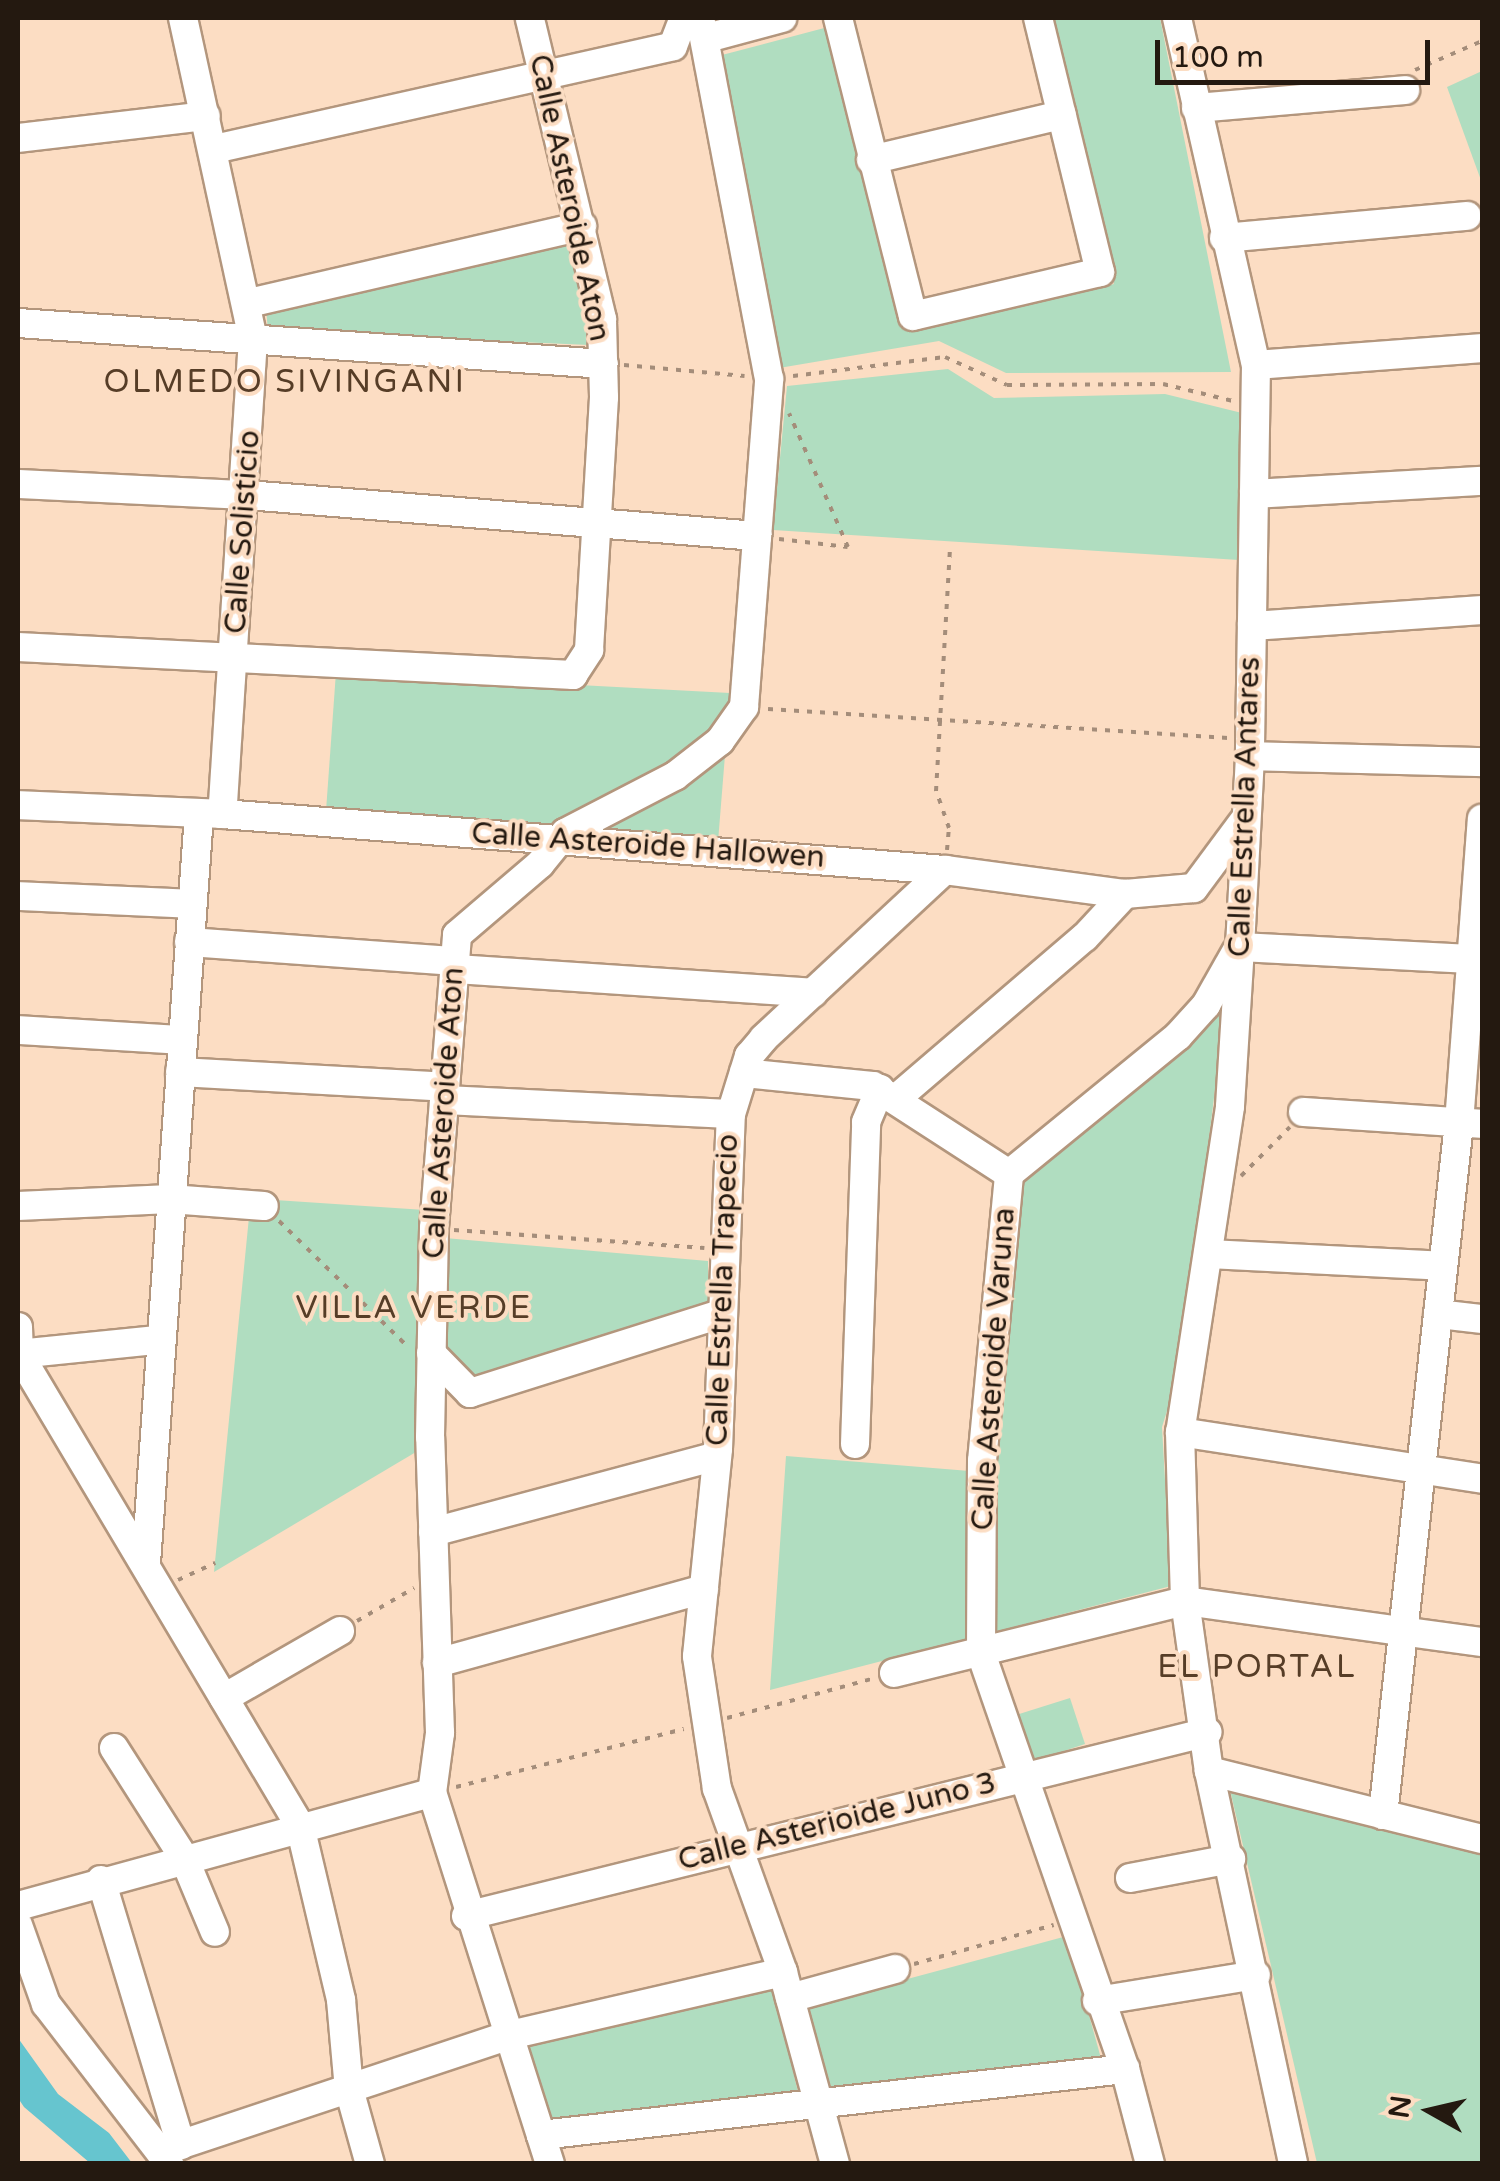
<!DOCTYPE html>
<style>
body{margin:0}
#map{position:relative;width:1500px;height:2181px;overflow:hidden;background:#fcddc3;font-family:"Varela Round",sans-serif}
div>[style]{position:absolute}
[style*='--x']{left:calc(var(--x)*1px);top:calc(var(--y)*1px);width:calc(var(--w)*1px);rotate:calc(var(--a)*1deg)}
.green>*{inset:0;background:#b0ddc0}
.water>*{inset:0;background:#66c5cf}
.path>*{height:4px;margin-top:-2px;transform-origin:0;background:repeating-linear-gradient(90deg,#a48d7a 0 5px,transparent 0 13px)}
.roads{filter:drop-shadow(2px 0 #b3967d) drop-shadow(-2px 0 #b3967d) drop-shadow(0 2px #b3967d) drop-shadow(0 -2px #b3967d)}
.minor>*{height:28px;margin:-14px;padding:0 14px;transform-origin:14px;border-radius:14px;background:#fff}
span{translate:-50% -50%;white-space:nowrap;text-align:center;line-height:1.15;-webkit-text-stroke:8px #fcddc3;paint-order:stroke}
.street-label{font-size:30px;color:#241910}
.neighbourhood-label{font-size:32px;color:#563d27;letter-spacing:2.5px}
.frame{position:absolute;inset:0;border:20px solid #241910;pointer-events:none}
.north{position:absolute;left:1380px;top:2061px;width:100px;height:100px;-webkit-text-stroke:8px #fcddc3;paint-order:stroke;rotate:278deg;font-size:28px;font-weight:700;line-height:40px;text-align:center;color:#241910}
.north::after{content:'';display:block;margin:auto;width:35px;height:45px;background:#241910;clip-path:polygon(50% 0,100% 100%,50% 72%,0 100%)}
.scale{position:absolute;left:1155px;top:40px;width:275px;height:45px;box-sizing:border-box;border:5px solid #241910;border-top:0;padding-left:12px;font-size:30px;line-height:35px;white-space:nowrap;color:#241910;-webkit-text-stroke:8px #fcddc3;paint-order:stroke}
</style>
<div id="map">
<div class="green">
<div style="clip-path:polygon(1051px 18px,1160px 18px,1231px 372px,1006px 373px,939px 341px,779px 368px,722px 55px,828px 27px,904px 330px,1114px 284px)"></div>
<div style="clip-path:polygon(1482px 71px,1482px 183px,1447px 87px)"></div>
<div style="clip-path:polygon(572px 241px,589px 345px,268px 331px,266px 309px)"></div>
<div style="clip-path:polygon(948px 369px,994px 398px,1165px 394px,1242px 413px,1239px 560px,773px 530px,787px 386px)"></div>
<div style="clip-path:polygon(336px 672px,730px 693px,718px 842px,326px 811px)"></div>
<div style="clip-path:polygon(1226px 998px,1182px 1363px,1162px 1427px,1171px 1586px,770px 1690px,786px 1456px,994px 1473px,1020px 1182px)"></div>
<div style="clip-path:polygon(275px 1200px,425px 1210px,421px 1449px,214px 1572px,249px 1217px)"></div>
<div style="clip-path:polygon(445px 1238px,708px 1261px,708px 1307px,443px 1386px)"></div>
<div style="clip-path:polygon(1070px 1698px,1085px 1744px,1031px 1762px,1016px 1715px)"></div>
<div style="clip-path:polygon(1230px 1790px,1482px 1852px,1482px 2163px,1317px 2163px)"></div>
<div style="clip-path:polygon(1067px 1936px,1102px 2062px,831px 2087px,807px 2006px)"></div>
<div style="clip-path:polygon(773px 1988px,798px 2092px,550px 2124px,524px 2043px)"></div>
</div>
<div class="water">
<div style="clip-path:polygon(18px 2038px,58px 2094px,109px 2133px,132px 2163px,90px 2163px,24px 2107px,18px 2098px)"></div>
</div>
<div class="path">
<div style="--x:1415;--y:70;--w:73;--a:-23.4"></div>
<div style="--x:624;--y:365;--w:121;--a:5.2"></div>
<div style="--x:793;--y:376;--w:153;--a:-7.1"></div>
<div style="--x:945;--y:357;--w:68;--a:24.3"></div>
<div style="--x:1007;--y:385;--w:156;--a:-0.4"></div>
<div style="--x:1163;--y:384;--w:72;--a:13.7"></div>
<div style="--x:779;--y:539;--w:69;--a:6.6"></div>
<div style="--x:848;--y:547;--w:146;--a:-113.8"></div>
<div style="--x:768;--y:709;--w:461;--a:3.6"></div>
<div style="--x:947;--y:850;--w:22;--a:-85"></div>
<div style="--x:949;--y:828;--w:39;--a:-109"></div>
<div style="--x:936;--y:791;--w:241;--a:-86.7"></div>
<div style="--x:1241;--y:1176;--w:69;--a:-45"></div>
<div style="--x:279;--y:1221;--w:180;--a:44.3"></div>
<div style="--x:454;--y:1230;--w:251;--a:4.1"></div>
<div style="--x:178;--y:1580;--w:41;--a:-24.7"></div>
<div style="--x:357;--y:1621;--w:66;--a:-30.1"></div>
<div style="--x:727;--y:1718;--w:150;--a:-15.1"></div>
<div style="--x:456;--y:1787;--w:235;--a:-14.3"></div>
<div style="--x:914;--y:1964;--w:145;--a:-15.6"></div>
</div>
<div class="roads">
<div class="minor">
<div style="--x:183;--y:18;--w:329;--a:77.7"></div>
<div style="--x:253;--y:339;--w:476;--a:93.7"></div>
<div style="--x:838;--y:18;--w:307;--a:75.9"></div>
<div style="--x:913;--y:316;--w:192;--a:-13.2"></div>
<div style="--x:1100;--y:272;--w:261;--a:-103.7"></div>
<div style="--x:1177;--y:18;--w:356;--a:77.2"></div>
<div style="--x:1256;--y:365;--w:391;--a:90.9"></div>
<div style="--x:1250;--y:756;--w:191;--a:93"></div>
<div style="--x:1240;--y:947;--w:160;--a:93.6"></div>
<div style="--x:1230;--y:1107;--w:329;--a:98.7"></div>
<div style="--x:1180;--y:1432;--w:169;--a:88.3"></div>
<div style="--x:1185;--y:1601;--w:172;--a:82"></div>
<div style="--x:1209;--y:1771;--w:402;--a:77.9"></div>
<div style="--x:707;--y:38;--w:78;--a:-14.9"></div>
<div style="--x:1196;--y:108;--w:210;--a:-4.9"></div>
<div style="--x:18;--y:138;--w:189;--a:-6.7"></div>
<div style="--x:214;--y:149;--w:470;--a:-12.6"></div>
<div style="--x:673;--y:46;--w:30;--a:-69"></div>
<div style="--x:871;--y:160;--w:196;--a:-13.3"></div>
<div style="--x:1224;--y:238;--w:244;--a:-5.2"></div>
<div style="--x:249;--y:303;--w:342;--a:-13"></div>
<div style="--x:18;--y:323;--w:587;--a:4"></div>
<div style="--x:1256;--y:365;--w:227;--a:-4.3"></div>
<div style="--x:18;--y:484;--w:229;--a:2.8"></div>
<div style="--x:247;--y:495;--w:512;--a:4.6"></div>
<div style="--x:1254;--y:494;--w:228;--a:-3.3"></div>
<div style="--x:1252;--y:626;--w:231;--a:-4"></div>
<div style="--x:18;--y:647;--w:556;--a:2.89"></div>
<div style="--x:573;--y:675;--w:30;--a:-57"></div>
<div style="--x:589;--y:650;--w:253;--a:-86.6"></div>
<div style="--x:604;--y:397;--w:78;--a:-91.5"></div>
<div style="--x:602;--y:319;--w:309;--a:-103.5"></div>
<div style="--x:1250;--y:756;--w:232;--a:1.5"></div>
<div style="--x:18;--y:805;--w:204;--a:2.5"></div>
<div style="--x:222;--y:814;--w:725;--a:4.43"></div>
<div style="--x:945;--y:870;--w:182;--a:7.6"></div>
<div style="--x:1125;--y:894;--w:69;--a:-5"></div>
<div style="--x:1194;--y:888;--w:82;--a:-53.4"></div>
<div style="--x:18;--y:896;--w:174;--a:2.6"></div>
<div style="--x:189;--y:942;--w:267;--a:4.1"></div>
<div style="--x:1240;--y:947;--w:231;--a:3"></div>
<div style="--x:455;--y:969;--w:359;--a:3.8"></div>
<div style="--x:18;--y:1030;--w:164;--a:3.5"></div>
<div style="--x:180;--y:1072;--w:265;--a:3.2"></div>
<div style="--x:744;--y:1073;--w:130;--a:5.8"></div>
<div style="--x:873;--y:1086;--w:162;--a:32.9"></div>
<div style="--x:898;--y:1097;--w:246;--a:-40.6"></div>
<div style="--x:1085;--y:937;--w:59;--a:-47.1"></div>
<div style="--x:444;--y:1100;--w:287;--a:2.8"></div>
<div style="--x:1303;--y:1112;--w:179;--a:3.8"></div>
<div style="--x:18;--y:1206;--w:152;--a:-2.6"></div>
<div style="--x:170;--y:1199;--w:94;--a:4.3"></div>
<div style="--x:1208;--y:1254;--w:235;--a:2.9"></div>
<div style="--x:1438;--y:1314;--w:44;--a:6.5"></div>
<div style="--x:18;--y:1327;--w:27;--a:88"></div>
<div style="--x:19;--y:1354;--w:549;--a:59.23"></div>
<div style="--x:300;--y:1826;--w:179;--a:76.7"></div>
<div style="--x:341;--y:2000;--w:89;--a:84.9"></div>
<div style="--x:349;--y:2089;--w:78;--a:74.4"></div>
<div style="--x:431;--y:1353;--w:56;--a:45.7"></div>
<div style="--x:470;--y:1393;--w:263;--a:-17.5"></div>
<div style="--x:18;--y:1354;--w:140;--a:-5.8"></div>
<div style="--x:1180;--y:1432;--w:306;--a:8.8"></div>
<div style="--x:855;--y:1444;--w:322;--a:-88"></div>
<div style="--x:866;--y:1122;--w:36;--a:-67"></div>
<div style="--x:433;--y:1532;--w:294;--a:-15"></div>
<div style="--x:146;--y:1563;--w:751;--a:-85.95"></div>
<div style="--x:437;--y:1663;--w:277;--a:-15.5"></div>
<div style="--x:894;--y:1673;--w:300;--a:-13.9"></div>
<div style="--x:1185;--y:1601;--w:300;--a:7.9"></div>
<div style="--x:224;--y:1698;--w:134;--a:-30"></div>
<div style="--x:114;--y:1748;--w:130;--a:57.5"></div>
<div style="--x:184;--y:1858;--w:80;--a:67.3"></div>
<div style="--x:1209;--y:1771;--w:281;--a:14"></div>
<div style="--x:1383;--y:1815;--w:696;--a:-83.73"></div>
<div style="--x:1459;--y:1123;--w:305;--a:-85.7"></div>
<div style="--x:1130;--y:1878;--w:103;--a:-10.7"></div>
<div style="--x:101;--y:1880;--w:277;--a:73.2"></div>
<div style="--x:18;--y:1906;--w:429;--a:-15.3"></div>
<div style="--x:466;--y:1916;--w:764;--a:-13.93"></div>
<div style="--x:18;--y:1925;--w:84;--a:70.5"></div>
<div style="--x:46;--y:2004;--w:202;--a:52.4"></div>
<div style="--x:790;--y:1998;--w:109;--a:-15.4"></div>
<div style="--x:1097;--y:2001;--w:161;--a:-9.3"></div>
<div style="--x:541;--y:2135;--w:588;--a:-6.45"></div>
<div style="--x:164;--y:2150;--w:365;--a:-18.4"></div>
<div style="--x:510;--y:2035;--w:280;--a:-13"></div>
<div style="--x:550;--y:2164;--w:389;--a:-107.6"></div>
<div style="--x:432;--y:1793;--w:61;--a:-82.4"></div>
<div style="--x:440;--y:1733;--w:296;--a:-91.9"></div>
<div style="--x:430;--y:1437;--w:209;--a:-88.9"></div>
<div style="--x:434;--y:1228;--w:294;--a:-85.5"></div>
<div style="--x:457;--y:935;--w:109;--a:-40.5"></div>
<div style="--x:540;--y:864;--w:40;--a:-51"></div>
<div style="--x:565;--y:833;--w:124;--a:-27.4"></div>
<div style="--x:675;--y:776;--w:57;--a:-37.9"></div>
<div style="--x:720;--y:741;--w:42;--a:-54.8"></div>
<div style="--x:744;--y:707;--w:329;--a:-85.6"></div>
<div style="--x:769;--y:379;--w:368;--a:-100.8"></div>
<div style="--x:835;--y:2164;--w:199;--a:-105.2"></div>
<div style="--x:783;--y:1972;--w:195;--a:-109.8"></div>
<div style="--x:717;--y:1789;--w:134;--a:-98.6"></div>
<div style="--x:697;--y:1656;--w:208;--a:-84.2"></div>
<div style="--x:718;--y:1449;--w:335;--a:-87.8"></div>
<div style="--x:731;--y:1114;--w:61;--a:-72.8"></div>
<div style="--x:749;--y:1056;--w:23;--a:-50"></div>
<div style="--x:764;--y:1038;--w:247;--a:-42.9"></div>
<div style="--x:1150;--y:2164;--w:98;--a:-104.7"></div>
<div style="--x:1125;--y:2069;--w:441;--a:-109.1"></div>
<div style="--x:981;--y:1652;--w:191;--a:-89.7"></div>
<div style="--x:982;--y:1461;--w:288;--a:-84.6"></div>
<div style="--x:1009;--y:1174;--w:218;--a:-39.2"></div>
<div style="--x:1178;--y:1036;--w:42;--a:-47.9"></div>
<div style="--x:1206;--y:1005;--w:61;--a:-60.5"></div>
</div>
</div>
<div class="street-label">
<span style="left:569px;top:198px;rotate:78deg">Calle Asteroide Aton</span>
<span style="left:243px;top:532px;rotate:-86deg">Calle Solisticio</span>
<span style="left:1245px;top:807px;rotate:-88deg">Calle Estrella Antares</span>
<span style="left:648px;top:846px;rotate:4deg">Calle Asteroide Hallowen</span>
<span style="left:444px;top:1113px;rotate:-86deg">Calle Asteroide Aton</span>
<span style="left:723px;top:1290px;rotate:-88deg">Calle Estrella Trapecio</span>
<span style="left:994px;top:1369px;rotate:-86deg">Calle Asteroide Varuna</span>
<span style="left:837px;top:1822px;rotate:-14deg">Calle Asterioide Juno 3</span>
</div>
<div class="neighbourhood-label">
<span style="left:285px;top:382px">OLMEDO SIVINGANI</span>
<span style="left:414px;top:1308px">VILLA VERDE</span>
<span style="left:1257px;top:1667px">EL PORTAL</span>
</div>
<div class="frame"></div>
<div class="north">N</div>
<div class="scale">100 m</div>
</div>
